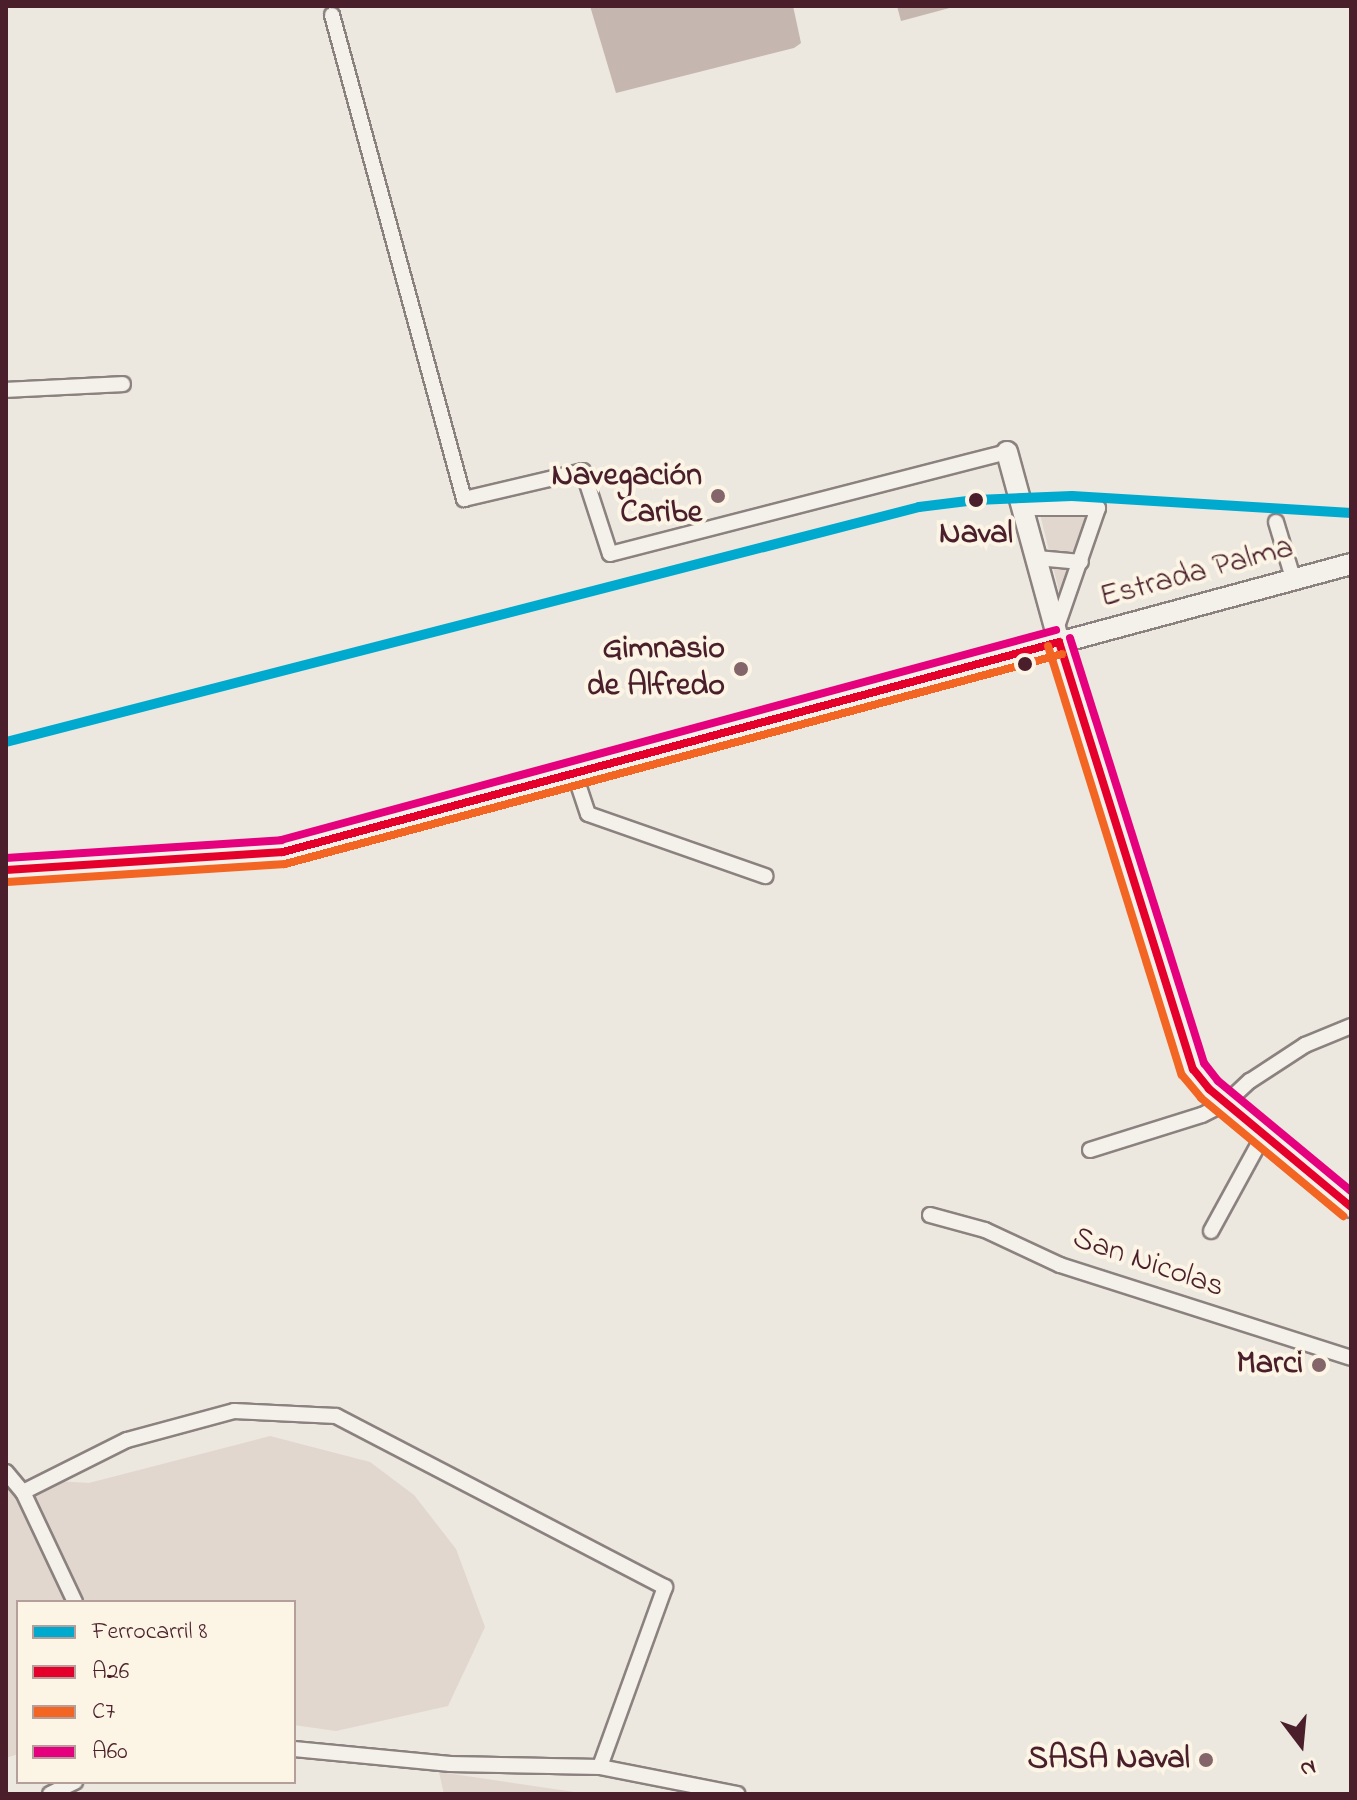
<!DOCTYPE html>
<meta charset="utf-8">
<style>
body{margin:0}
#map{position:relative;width:1357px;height:1800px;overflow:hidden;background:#ece7df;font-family:"Indie Flower",sans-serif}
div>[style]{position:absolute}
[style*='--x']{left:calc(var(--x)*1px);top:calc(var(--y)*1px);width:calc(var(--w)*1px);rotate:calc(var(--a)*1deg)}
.green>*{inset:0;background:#e1d7ce}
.water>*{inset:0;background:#c6b6b0}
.roads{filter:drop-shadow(2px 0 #8b817f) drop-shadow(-2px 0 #8b817f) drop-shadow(0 2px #8b817f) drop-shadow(0 -2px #8b817f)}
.street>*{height:14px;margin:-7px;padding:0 7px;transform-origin:7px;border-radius:7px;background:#f4f0ea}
.secondary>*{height:20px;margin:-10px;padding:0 10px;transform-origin:10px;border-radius:10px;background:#f4f0ea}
.bus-1>*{height:8px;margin:-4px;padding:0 4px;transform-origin:4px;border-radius:4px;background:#e4002b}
.bus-2>*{height:8px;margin:-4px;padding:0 4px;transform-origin:4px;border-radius:4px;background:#f26522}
.bus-3>*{height:8px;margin:-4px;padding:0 4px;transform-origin:4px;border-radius:4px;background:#e5007d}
.rail-1>*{height:10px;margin:-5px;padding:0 5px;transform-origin:5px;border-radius:5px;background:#00a9ce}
.dots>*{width:22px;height:22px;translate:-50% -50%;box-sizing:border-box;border:4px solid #fcf5e5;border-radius:50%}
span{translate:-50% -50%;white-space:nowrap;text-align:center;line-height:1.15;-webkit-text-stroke:8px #fcf5e5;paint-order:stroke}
.poi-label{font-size:32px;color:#4a1f2b;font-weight:700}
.right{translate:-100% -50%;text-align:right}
.stop-label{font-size:32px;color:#4a1f2b;font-weight:700}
.street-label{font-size:32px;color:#4a1f2b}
.frame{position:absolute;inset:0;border:8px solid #4a1f2b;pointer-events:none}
.legend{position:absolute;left:16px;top:1600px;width:280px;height:184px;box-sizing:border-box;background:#fcf5e5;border:2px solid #b59f9b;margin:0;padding:10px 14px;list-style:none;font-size:24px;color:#4a1f2b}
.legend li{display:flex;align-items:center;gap:16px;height:40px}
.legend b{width:40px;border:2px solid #b59f9b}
.north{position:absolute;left:1261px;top:1704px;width:80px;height:80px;-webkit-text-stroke:6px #fcf5e5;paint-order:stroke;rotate:164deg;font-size:22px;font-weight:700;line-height:32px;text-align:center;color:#4a1f2b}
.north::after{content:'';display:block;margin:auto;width:28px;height:36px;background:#4a1f2b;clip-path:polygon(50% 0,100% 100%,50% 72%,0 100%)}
</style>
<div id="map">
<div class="green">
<div style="clip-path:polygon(1040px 514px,1087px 515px,1061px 599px)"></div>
<div style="clip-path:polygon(270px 1436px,370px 1462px,414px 1495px,456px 1549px,485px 1627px,448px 1706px,336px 1731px,294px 1725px,294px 1602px,18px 1602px,18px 1754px,6px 1758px,6px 1478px,89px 1483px)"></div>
<div style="clip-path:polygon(439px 1772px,588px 1794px,444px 1794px)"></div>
</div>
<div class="water">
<div style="clip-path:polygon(590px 6px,793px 6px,801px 43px,794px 48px,616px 93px)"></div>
<div style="clip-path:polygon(897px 6px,957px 6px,901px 21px)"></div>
</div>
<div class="roads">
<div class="street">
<div style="--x:332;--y:15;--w:502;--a:74.74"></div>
<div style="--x:464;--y:499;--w:122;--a:-13.2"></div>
<div style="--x:583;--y:471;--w:87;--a:72"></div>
<div style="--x:610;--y:554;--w:410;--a:-14.4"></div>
<div style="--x:6;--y:390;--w:117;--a:-2.9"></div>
<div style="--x:1025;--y:508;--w:73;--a:0"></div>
<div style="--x:1098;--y:508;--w:128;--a:109.1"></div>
<div style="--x:1276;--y:522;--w:59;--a:73.1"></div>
<div style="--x:1037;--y:558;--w:44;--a:5.2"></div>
<div style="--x:574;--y:772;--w:44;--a:71.6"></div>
<div style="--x:588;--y:814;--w:188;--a:19.3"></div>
<div style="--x:1090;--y:1150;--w:117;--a:-17.4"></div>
<div style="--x:1202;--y:1115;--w:27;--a:-27"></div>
<div style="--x:1226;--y:1103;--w:33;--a:-43"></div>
<div style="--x:1250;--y:1081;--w:66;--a:-33.2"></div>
<div style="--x:1305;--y:1045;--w:50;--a:-22.4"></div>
<div style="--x:930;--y:1215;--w:57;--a:15.3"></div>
<div style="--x:985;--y:1230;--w:83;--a:25"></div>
<div style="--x:1060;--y:1265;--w:305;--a:17.7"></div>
<div style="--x:1211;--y:1231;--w:111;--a:-61.3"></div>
<div style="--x:6;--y:1472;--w:26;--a:50"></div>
<div style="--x:23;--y:1492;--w:122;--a:64.7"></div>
<div style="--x:23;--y:1492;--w:116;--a:-26.6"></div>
<div style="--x:127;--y:1440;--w:111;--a:-15.2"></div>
<div style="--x:234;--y:1411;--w:102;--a:2.8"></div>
<div style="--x:336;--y:1416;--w:371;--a:27.5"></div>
<div style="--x:665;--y:1587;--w:191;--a:109.9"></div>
<div style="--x:294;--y:1749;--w:157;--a:5.5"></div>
<div style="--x:450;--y:1764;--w:150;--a:1.1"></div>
<div style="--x:600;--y:1767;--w:140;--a:11.1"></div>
<div style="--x:50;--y:1794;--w:28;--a:-26"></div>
</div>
<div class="secondary">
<div style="--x:1007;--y:452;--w:197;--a:74.7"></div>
<div style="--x:1059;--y:642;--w:448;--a:72.6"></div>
<div style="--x:1193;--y:1069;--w:26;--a:51"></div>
<div style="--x:1209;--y:1089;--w:185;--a:39.7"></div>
<div style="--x:6;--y:870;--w:278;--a:-3.7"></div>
<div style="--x:283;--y:852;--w:1106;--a:-15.09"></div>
</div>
</div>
<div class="bus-1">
<div style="--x:1059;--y:642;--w:448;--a:72.6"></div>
<div style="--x:1193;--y:1069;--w:26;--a:51"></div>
<div style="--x:1209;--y:1089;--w:185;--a:39.7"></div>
<div style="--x:6;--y:870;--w:278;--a:-3.7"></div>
<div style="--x:283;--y:852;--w:804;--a:-15.14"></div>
</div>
<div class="bus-2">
<div style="--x:1048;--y:646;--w:449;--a:72.7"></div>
<div style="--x:1182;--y:1075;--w:30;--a:50"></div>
<div style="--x:1201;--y:1098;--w:185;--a:39.7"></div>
<div style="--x:7;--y:882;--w:279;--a:-3.7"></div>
<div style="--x:285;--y:864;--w:805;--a:-15.12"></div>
</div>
<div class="bus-3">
<div style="--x:1070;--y:638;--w:446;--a:72.5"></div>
<div style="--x:1204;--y:1063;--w:23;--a:52"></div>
<div style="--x:1218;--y:1081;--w:173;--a:39.6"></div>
<div style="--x:6;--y:858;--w:276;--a:-3.7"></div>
<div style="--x:281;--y:840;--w:803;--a:-15.16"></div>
</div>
<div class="rail-1">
<div style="--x:6;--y:742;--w:943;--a:-14.43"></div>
<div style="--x:919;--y:507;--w:57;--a:-7"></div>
<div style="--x:976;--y:500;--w:96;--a:-2.4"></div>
<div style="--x:1072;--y:496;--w:280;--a:3.5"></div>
</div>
<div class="dots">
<div style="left:718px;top:496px;background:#83656a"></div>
<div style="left:976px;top:500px;background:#4a1f2b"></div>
<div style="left:1025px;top:664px;background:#4a1f2b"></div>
<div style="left:741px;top:669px;background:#83656a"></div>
<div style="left:1319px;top:1365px;background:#83656a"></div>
<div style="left:1206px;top:1760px;background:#83656a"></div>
</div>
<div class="poi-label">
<span class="right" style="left:702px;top:496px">Navegación<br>Caribe</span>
<span class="right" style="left:725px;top:669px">Gimnasio<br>de Alfredo</span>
<span class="right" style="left:1303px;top:1365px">Marci</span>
<span class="right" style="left:1190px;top:1760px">SASA Naval</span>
</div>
<div class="stop-label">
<span style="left:976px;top:535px">Naval</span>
</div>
<div class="street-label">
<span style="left:1197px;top:574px;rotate:-15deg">Estrada Palma</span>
<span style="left:1148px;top:1264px;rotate:19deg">San Nicolas</span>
</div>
<div class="frame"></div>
<ul class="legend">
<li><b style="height:10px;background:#00a9ce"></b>Ferrocarril 8</li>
<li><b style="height:10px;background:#e4002b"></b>A26</li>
<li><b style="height:10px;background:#f26522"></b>C7</li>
<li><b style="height:10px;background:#e5007d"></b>A60</li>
</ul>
<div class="north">N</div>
</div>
